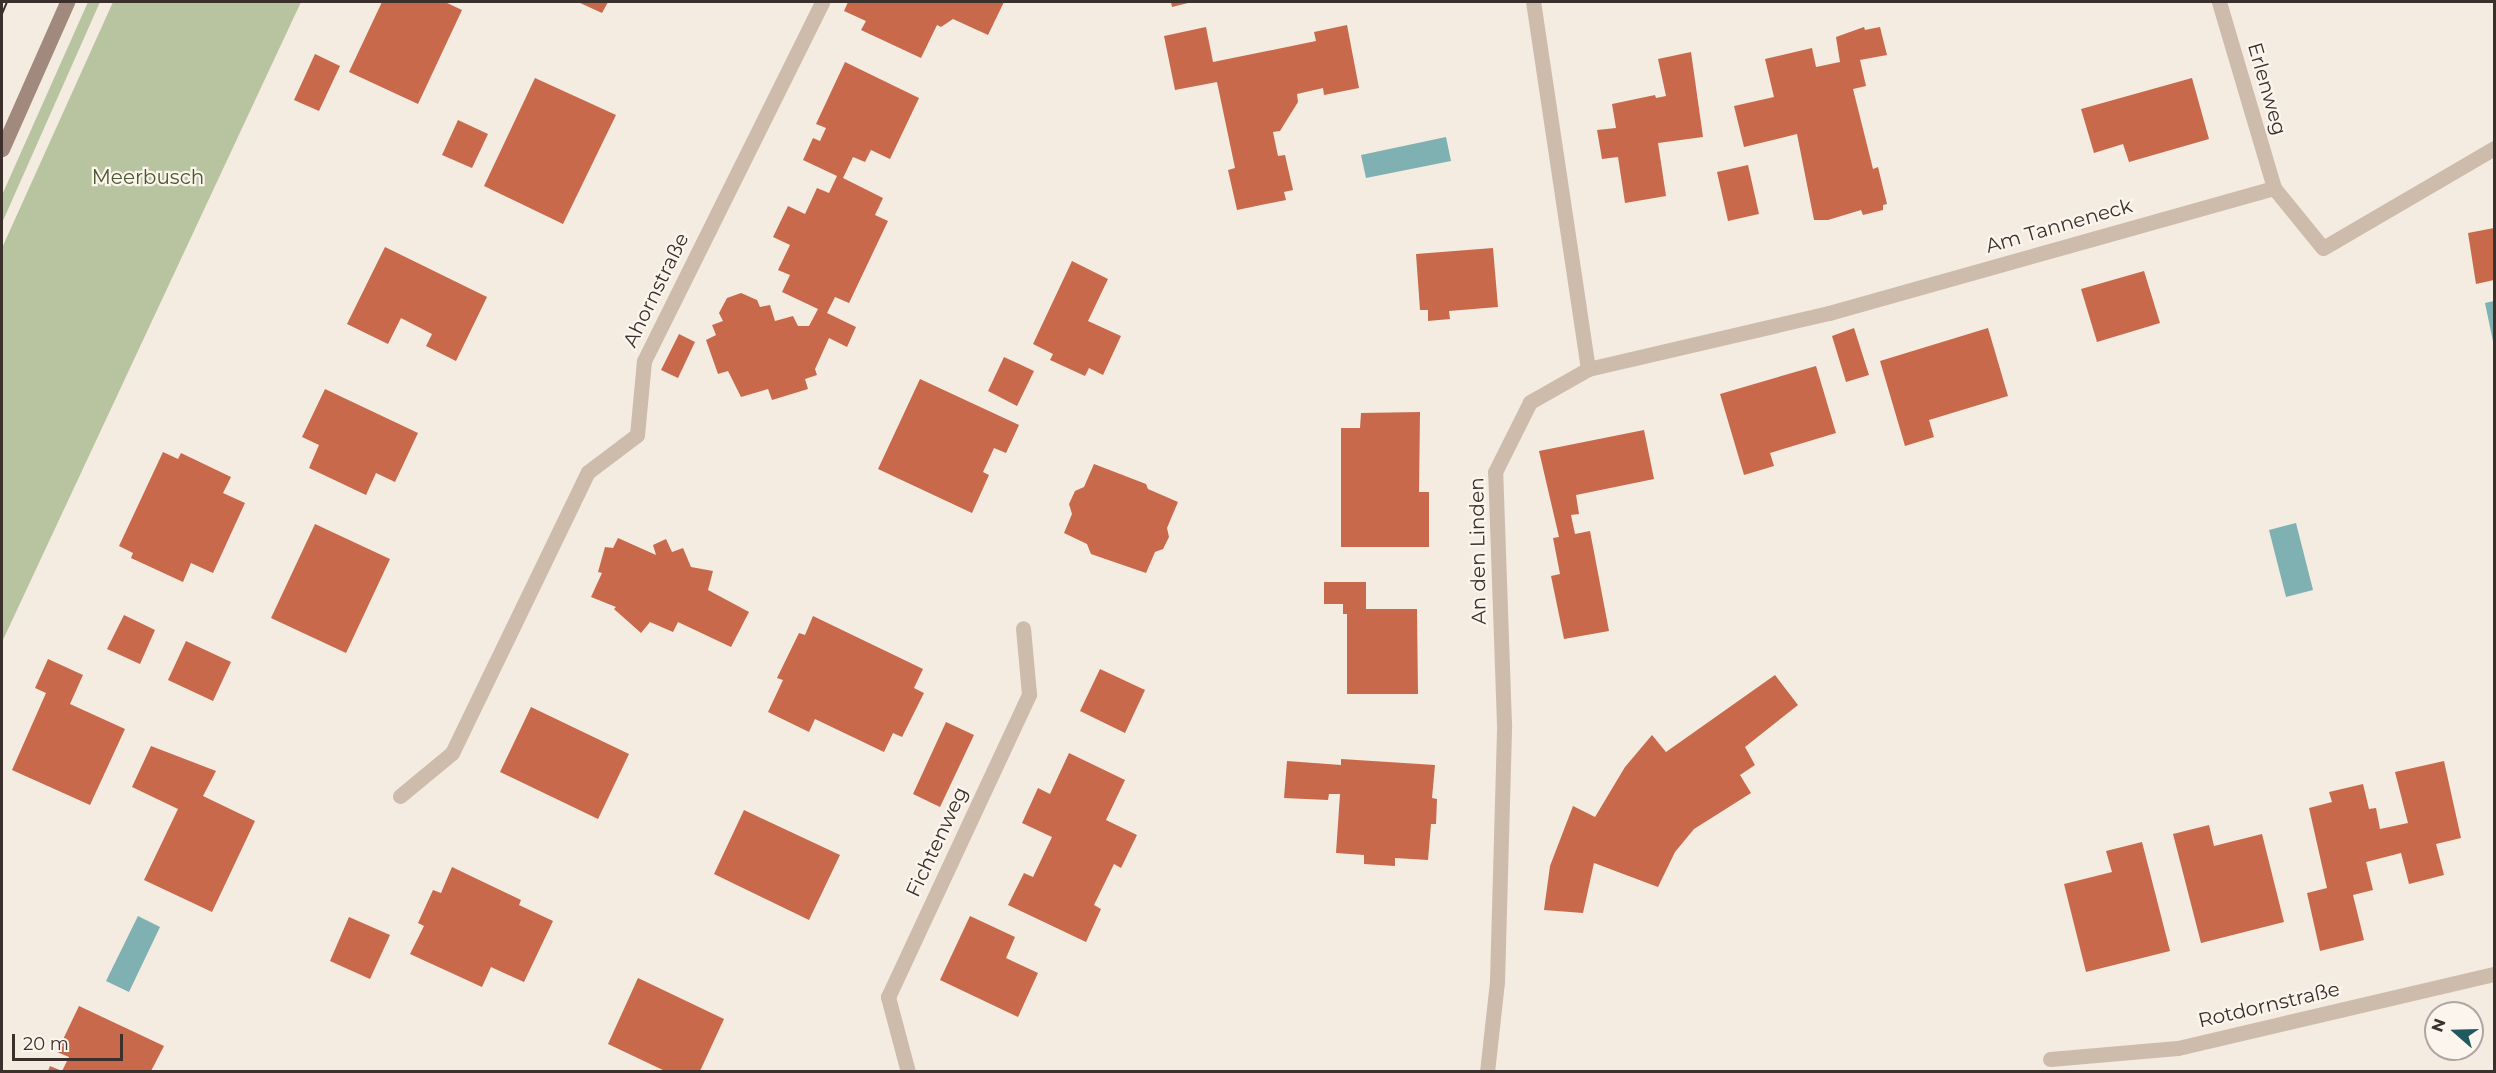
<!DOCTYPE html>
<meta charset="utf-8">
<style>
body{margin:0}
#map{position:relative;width:2496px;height:1073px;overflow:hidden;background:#f4ebe1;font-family:Montserrat,sans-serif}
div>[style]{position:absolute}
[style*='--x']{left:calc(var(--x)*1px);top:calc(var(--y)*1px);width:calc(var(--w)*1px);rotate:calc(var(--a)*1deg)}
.green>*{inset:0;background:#b8c4a0}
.water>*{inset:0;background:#7fb0b2}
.building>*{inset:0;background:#c8694b}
.minor>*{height:15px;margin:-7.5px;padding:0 7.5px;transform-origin:7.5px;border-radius:7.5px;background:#cdbbac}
.secondary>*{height:15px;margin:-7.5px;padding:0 7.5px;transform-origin:7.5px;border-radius:7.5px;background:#a18a7d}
.tram>*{height:1.5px;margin:-0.75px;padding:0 0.75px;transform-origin:0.75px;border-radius:0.75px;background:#3b302b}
span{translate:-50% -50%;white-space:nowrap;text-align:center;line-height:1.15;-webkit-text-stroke:4.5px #fbf5ee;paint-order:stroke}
.street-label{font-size:20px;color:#3b302b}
.park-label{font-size:20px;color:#4a5a2e}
.frame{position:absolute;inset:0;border:3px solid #3b302b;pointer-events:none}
.north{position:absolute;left:2424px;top:1001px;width:60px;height:60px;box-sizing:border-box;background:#fbf5ee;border:2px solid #aea6a0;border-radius:50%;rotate:290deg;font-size:16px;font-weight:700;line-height:24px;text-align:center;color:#3b302b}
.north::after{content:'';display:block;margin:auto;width:21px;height:27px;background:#1f5a5e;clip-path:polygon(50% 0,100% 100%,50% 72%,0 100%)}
.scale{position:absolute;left:12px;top:1034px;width:111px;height:27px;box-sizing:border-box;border:3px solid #3b302b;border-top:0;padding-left:8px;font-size:18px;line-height:21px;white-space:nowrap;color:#3b302b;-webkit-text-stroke:4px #fbf5ee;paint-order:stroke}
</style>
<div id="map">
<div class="green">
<div style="clip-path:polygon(88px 2px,100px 2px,2px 223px,2px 195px)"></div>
<div style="clip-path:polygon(113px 2px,301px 2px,2px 642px,2px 248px)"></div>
</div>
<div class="water">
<div style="clip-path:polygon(1446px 137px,1451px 161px,1366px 178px,1361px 155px)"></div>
<div style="clip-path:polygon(2494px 301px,2494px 346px,2485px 303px)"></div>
<div style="clip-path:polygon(2296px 523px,2313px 590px,2286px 597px,2269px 530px)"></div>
<div style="clip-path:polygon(138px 916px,160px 927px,129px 992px,106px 981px)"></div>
</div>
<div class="building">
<div style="clip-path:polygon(382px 2px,445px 2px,462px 10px,418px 104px,349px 72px)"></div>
<div style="clip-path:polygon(578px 2px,608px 2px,602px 13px)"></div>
<div style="clip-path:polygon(848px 2px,1004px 2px,988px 35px,953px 19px,941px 27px,937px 25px,921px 58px,861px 30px,866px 21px,844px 11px)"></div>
<div style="clip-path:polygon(1171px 2px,1192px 2px,1172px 7px)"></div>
<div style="clip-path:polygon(1347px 25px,1359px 88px,1324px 95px,1323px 88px,1297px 94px,1298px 102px,1280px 131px,1273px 132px,1278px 156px,1285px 155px,1293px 190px,1284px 192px,1286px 200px,1237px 210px,1228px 170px,1235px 168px,1217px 82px,1175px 90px,1164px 36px,1206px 27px,1213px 62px,1316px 41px,1314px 32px)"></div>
<div style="clip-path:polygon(1864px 27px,1865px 30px,1880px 27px,1887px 55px,1860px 60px,1866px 86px,1853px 89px,1873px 169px,1878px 167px,1887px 204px,1883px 205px,1883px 210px,1863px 215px,1861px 210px,1828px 220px,1814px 220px,1797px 134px,1744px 147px,1734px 106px,1774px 97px,1765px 59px,1812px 48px,1816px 67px,1840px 62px,1836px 37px)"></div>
<div style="clip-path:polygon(1691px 52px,1703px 137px,1658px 143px,1666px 196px,1625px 203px,1618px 157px,1602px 159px,1597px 130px,1616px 128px,1612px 104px,1655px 95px,1656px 98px,1666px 96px,1658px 59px)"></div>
<div style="clip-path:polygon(315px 54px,340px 66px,319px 111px,294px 100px)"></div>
<div style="clip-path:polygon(845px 62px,919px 98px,890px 159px,871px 150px,865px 162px,853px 157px,843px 178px,883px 198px,875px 215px,888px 221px,849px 303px,835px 297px,827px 313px,856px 327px,847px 347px,829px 338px,815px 369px,817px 375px,805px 379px,808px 389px,772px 400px,768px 389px,741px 397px,728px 371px,718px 374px,706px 340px,716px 335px,712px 325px,723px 321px,719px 313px,727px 298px,741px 293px,757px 300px,760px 307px,770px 305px,775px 321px,793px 316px,798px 326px,809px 326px,818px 309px,782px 292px,790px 275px,778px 270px,790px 245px,773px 237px,788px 206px,805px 214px,817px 188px,829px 193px,837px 176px,803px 160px,813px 138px,820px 141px,826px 128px,816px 124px)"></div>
<div style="clip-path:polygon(535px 78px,616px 115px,563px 224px,484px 186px)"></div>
<div style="clip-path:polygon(2192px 78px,2209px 139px,2129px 162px,2123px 144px,2094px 153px,2081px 109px)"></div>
<div style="clip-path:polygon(458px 120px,488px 134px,472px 168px,442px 155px)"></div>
<div style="clip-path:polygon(1748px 165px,1759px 214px,1728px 221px,1717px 172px)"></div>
<div style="clip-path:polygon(2494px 228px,2494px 280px,2476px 284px,2468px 233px)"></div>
<div style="clip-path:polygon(385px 247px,487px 297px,456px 361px,426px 346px,432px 334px,401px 318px,388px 344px,347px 324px)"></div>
<div style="clip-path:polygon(1493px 248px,1498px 307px,1449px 311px,1450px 319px,1428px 321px,1428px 310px,1420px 310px,1416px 254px)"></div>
<div style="clip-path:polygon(1072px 261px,1108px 279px,1088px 321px,1121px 336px,1103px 375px,1089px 368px,1085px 376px,1050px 360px,1053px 354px,1033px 344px)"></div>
<div style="clip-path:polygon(2144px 271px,2160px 323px,2097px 342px,2081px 289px)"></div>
<div style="clip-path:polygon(1854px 328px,1869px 375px,1846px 382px,1832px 336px)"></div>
<div style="clip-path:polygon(1988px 328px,2008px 396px,1929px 420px,1934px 437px,1905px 446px,1880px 361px)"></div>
<div style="clip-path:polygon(679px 334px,695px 342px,678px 378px,661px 370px)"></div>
<div style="clip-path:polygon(1004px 357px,1034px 371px,1017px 406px,988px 391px)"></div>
<div style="clip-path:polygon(1816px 366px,1836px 433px,1770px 453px,1774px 466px,1744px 475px,1720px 394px)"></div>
<div style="clip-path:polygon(920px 379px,1019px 425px,1006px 453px,994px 448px,983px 472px,989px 475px,972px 513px,878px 469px)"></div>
<div style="clip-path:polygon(325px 389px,418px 433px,395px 482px,376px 473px,366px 495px,309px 468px,319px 445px,302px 437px)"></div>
<div style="clip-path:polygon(1420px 412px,1419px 492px,1429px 492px,1429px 547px,1341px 547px,1341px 428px,1360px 428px,1361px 413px)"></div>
<div style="clip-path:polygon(1644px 430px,1654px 479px,1576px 495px,1579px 514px,1571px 515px,1575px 534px,1590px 531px,1609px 631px,1564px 639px,1551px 576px,1560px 574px,1553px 538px,1559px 537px,1539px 451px)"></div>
<div style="clip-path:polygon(163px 452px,178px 459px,181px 453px,231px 477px,223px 493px,245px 503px,213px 573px,191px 563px,183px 582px,131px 558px,133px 553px,119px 546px)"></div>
<div style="clip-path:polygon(1094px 464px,1146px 484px,1148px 489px,1178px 502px,1167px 528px,1169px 537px,1163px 549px,1155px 552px,1146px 573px,1091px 554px,1087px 544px,1064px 533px,1072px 514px,1069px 504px,1075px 491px,1084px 487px)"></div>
<div style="clip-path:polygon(315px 524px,390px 559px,346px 653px,271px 618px)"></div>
<div style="clip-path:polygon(618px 538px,656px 555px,653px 545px,666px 539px,672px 552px,683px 548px,691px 567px,713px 571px,708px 590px,749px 612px,731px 647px,678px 622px,673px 632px,650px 622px,641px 633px,614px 609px,616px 607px,591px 597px,602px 573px,598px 572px,605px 547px,613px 548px)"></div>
<div style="clip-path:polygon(1324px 582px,1366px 582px,1366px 609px,1417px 609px,1418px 694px,1347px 694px,1347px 614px,1343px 614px,1343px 604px,1324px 604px)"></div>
<div style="clip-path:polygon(124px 615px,155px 630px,140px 664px,107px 649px)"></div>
<div style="clip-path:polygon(813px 616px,923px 669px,914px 688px,924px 693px,902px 737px,893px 733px,884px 752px,815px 719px,809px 732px,768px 712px,783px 680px,777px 678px,799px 633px,805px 635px)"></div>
<div style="clip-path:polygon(186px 641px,231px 662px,213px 701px,168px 680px)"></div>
<div style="clip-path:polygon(48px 659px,83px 675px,70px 704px,125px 729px,90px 805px,12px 770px,46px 693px,35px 688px)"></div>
<div style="clip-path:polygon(1100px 669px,1145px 690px,1125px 733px,1080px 711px)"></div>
<div style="clip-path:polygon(1775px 675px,1798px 705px,1745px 747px,1755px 765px,1740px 775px,1751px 793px,1694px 829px,1675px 852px,1658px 887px,1594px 863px,1583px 913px,1544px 910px,1550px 866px,1573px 806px,1595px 817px,1625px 767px,1652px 735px,1666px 752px)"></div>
<div style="clip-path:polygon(531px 707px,629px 754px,598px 819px,500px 772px)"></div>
<div style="clip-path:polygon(946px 722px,974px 735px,940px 807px,913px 794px)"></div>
<div style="clip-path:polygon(151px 746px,216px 771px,203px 796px,255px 821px,212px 912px,144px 880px,178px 809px,132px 787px)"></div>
<div style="clip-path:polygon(1069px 753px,1125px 780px,1106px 820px,1137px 835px,1121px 868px,1114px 864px,1094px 905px,1101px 909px,1086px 942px,1008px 905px,1024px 873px,1033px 877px,1052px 837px,1022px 823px,1038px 788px,1050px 794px)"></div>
<div style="clip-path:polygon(1341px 759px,1435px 765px,1432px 798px,1437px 799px,1436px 824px,1431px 824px,1428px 860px,1395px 858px,1395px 866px,1364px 864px,1364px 855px,1336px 853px,1340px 794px,1329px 794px,1328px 800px,1284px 798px,1287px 761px,1341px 765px)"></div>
<div style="clip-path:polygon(2444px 761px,2461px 838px,2436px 844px,2444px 875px,2409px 884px,2401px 853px,2366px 862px,2373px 890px,2353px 895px,2364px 940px,2320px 951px,2307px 893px,2327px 888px,2309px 808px,2332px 802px,2329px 792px,2363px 784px,2369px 809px,2376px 808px,2380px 829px,2408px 823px,2395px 772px)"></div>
<div style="clip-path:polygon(744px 810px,840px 855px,809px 920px,714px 874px)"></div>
<div style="clip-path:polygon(2209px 825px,2214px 846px,2262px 834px,2284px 922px,2201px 943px,2173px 834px)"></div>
<div style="clip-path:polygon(2142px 842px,2170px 951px,2086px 972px,2064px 884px,2112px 872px,2106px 851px)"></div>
<div style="clip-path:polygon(452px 867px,521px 900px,519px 905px,553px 921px,524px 982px,491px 967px,482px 987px,410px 954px,424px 926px,418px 923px,433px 890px,441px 893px)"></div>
<div style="clip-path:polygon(970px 916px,1015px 937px,1006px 958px,1038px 973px,1018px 1017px,940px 980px)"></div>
<div style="clip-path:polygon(349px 917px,390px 935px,370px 979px,330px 961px)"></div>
<div style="clip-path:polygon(638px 978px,724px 1019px,700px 1071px,665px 1071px,608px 1044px)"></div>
<div style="clip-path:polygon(79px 1006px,164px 1046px,151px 1071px,48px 1071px,50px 1066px,62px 1071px,69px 1057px,57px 1052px)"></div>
</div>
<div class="minor">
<div style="--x:2219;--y:2;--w:194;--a:73.5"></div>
<div style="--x:1588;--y:369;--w:247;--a:-13.1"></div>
<div style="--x:1829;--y:313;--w:462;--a:-15.7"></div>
<div style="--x:2274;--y:188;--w:77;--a:50.8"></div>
<div style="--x:2323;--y:248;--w:198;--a:-30.3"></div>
<div style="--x:400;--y:796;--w:67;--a:-39.6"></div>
<div style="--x:452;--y:753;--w:312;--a:-64.2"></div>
<div style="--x:588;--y:472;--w:61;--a:-37.1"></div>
<div style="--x:637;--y:435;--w:74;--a:-84.6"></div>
<div style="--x:644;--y:361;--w:401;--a:-63.6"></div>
<div style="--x:2050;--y:1059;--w:128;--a:-4.9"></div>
<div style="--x:2178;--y:1048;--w:325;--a:-13.2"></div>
<div style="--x:908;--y:1072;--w:78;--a:-104.9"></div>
<div style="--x:888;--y:997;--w:334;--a:-65"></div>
<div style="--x:1029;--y:694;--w:66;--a:-95.2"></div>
<div style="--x:1487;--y:1072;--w:92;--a:-83.7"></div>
<div style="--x:1497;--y:981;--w:257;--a:-88.4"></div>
<div style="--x:1504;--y:724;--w:252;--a:-92"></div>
<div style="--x:1495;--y:472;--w:78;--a:-63.4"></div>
<div style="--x:1530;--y:402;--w:67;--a:-29.6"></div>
<div style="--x:1588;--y:369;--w:371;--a:-98.5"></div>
</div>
<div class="secondary">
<div style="--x:2;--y:149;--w:161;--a:-66.1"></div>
</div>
<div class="tram">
<div style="--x:2;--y:14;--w:13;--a:-67"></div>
</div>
<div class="street-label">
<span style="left:2267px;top:89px;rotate:74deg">Erlenweg</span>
<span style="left:2059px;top:226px;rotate:-16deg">Am Tanneneck</span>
<span style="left:656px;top:290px;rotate:-64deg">Ahornstraße</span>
<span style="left:1478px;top:551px;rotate:-91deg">An den Linden</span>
<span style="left:937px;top:842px;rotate:-65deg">Fichtenweg</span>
<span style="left:2269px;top:1005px;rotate:-13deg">Rotdornstraße</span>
</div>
<div class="park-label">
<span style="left:148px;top:177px">Meerbusch</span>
</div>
<div class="frame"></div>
<div class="north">N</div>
<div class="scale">20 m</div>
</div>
